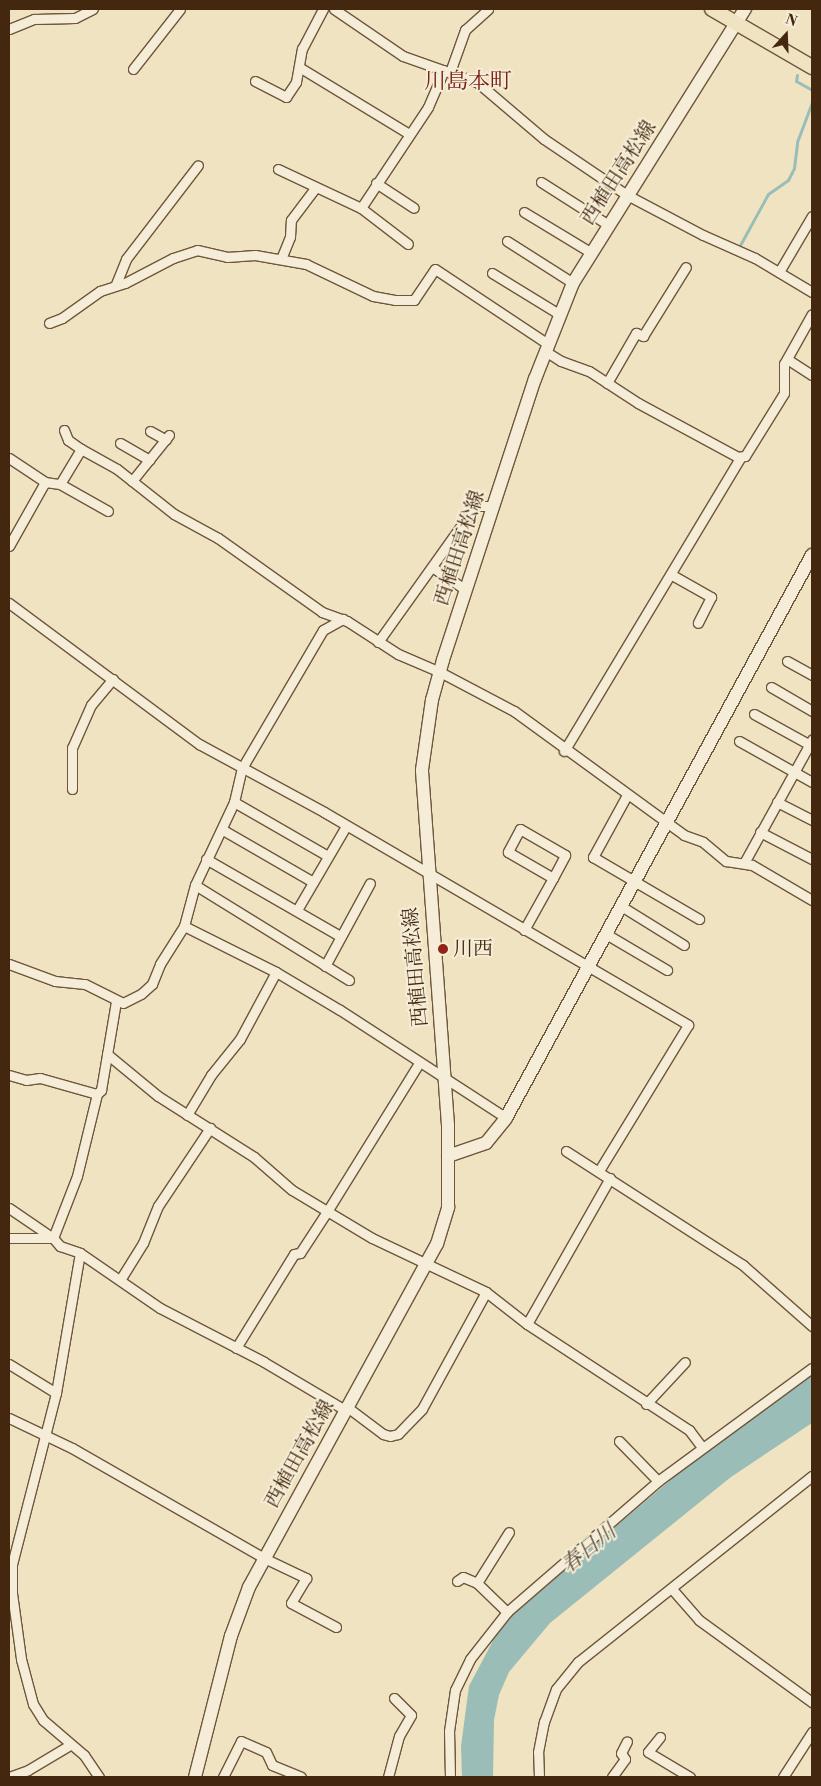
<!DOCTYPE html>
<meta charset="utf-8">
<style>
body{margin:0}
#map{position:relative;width:821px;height:1786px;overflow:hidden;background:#f0e3c2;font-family:"Libre Bodoni","Noto Serif JP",serif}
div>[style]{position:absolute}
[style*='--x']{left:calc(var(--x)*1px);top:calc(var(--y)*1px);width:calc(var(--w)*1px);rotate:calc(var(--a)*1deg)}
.water>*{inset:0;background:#9abeb7}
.stream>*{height:3px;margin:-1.5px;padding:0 1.5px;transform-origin:1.5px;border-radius:1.5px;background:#9abeb7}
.roads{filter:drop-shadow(1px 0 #6e563c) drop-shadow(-1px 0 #6e563c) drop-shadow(0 1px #6e563c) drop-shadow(0 -1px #6e563c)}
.street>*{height:9px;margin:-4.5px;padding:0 4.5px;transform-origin:4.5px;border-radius:4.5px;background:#f5edd7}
.secondary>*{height:12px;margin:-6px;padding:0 6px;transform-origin:6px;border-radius:6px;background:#f5edd7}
.primary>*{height:14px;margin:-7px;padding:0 7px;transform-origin:7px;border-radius:7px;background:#f0e3c2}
.dots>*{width:14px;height:14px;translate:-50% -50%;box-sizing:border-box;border:2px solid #f5edd7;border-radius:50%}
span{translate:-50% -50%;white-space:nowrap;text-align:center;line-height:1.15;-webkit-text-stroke:4px #f5edd7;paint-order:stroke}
.street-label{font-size:20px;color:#43270f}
.poi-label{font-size:20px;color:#43270f}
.left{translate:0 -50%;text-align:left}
.water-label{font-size:21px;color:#594d39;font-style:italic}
.quarter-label{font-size:22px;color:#7a1f14}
.frame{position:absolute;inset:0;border:10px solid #43270f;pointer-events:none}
.north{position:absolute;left:761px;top:10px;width:50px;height:50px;-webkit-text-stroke:4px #f5edd7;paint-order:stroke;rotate:20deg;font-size:14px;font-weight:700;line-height:20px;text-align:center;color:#43270f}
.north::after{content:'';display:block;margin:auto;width:18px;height:22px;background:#43270f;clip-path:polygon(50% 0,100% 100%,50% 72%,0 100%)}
</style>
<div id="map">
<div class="water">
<div style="clip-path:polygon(812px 1375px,812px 1423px,731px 1477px,550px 1623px,509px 1672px,499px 1695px,494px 1720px,493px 1777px,462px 1777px,461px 1746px,469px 1686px,496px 1635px,515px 1612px,727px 1432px)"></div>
</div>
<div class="stream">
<div style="--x:797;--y:75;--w:6;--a:99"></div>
<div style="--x:796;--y:81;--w:18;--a:29"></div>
<div style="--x:739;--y:247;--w:60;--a:-61.3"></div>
<div style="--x:768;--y:194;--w:24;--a:-35"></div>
<div style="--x:788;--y:180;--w:13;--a:-63"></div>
<div style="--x:794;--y:168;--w:26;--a:-83"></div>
<div style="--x:797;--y:142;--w:43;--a:-69.4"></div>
</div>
<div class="roads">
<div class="street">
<div style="--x:334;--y:9;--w:83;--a:34.3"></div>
<div style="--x:403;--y:56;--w:78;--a:19.4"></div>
<div style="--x:477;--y:82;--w:88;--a:40.4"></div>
<div style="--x:544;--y:139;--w:100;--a:34"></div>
<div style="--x:627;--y:195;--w:86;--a:27.8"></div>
<div style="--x:703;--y:235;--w:57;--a:23.9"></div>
<div style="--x:755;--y:258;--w:66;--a:30.8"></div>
<div style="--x:9;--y:29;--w:27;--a:-22"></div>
<div style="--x:34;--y:19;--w:41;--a:-1.4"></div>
<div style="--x:75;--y:18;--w:20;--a:-27"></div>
<div style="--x:299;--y:67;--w:129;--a:31.3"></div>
<div style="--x:133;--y:69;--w:76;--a:-51.9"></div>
<div style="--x:450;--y:72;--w:45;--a:-70.3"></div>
<div style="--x:465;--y:30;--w:31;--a:-42"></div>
<div style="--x:255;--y:81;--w:35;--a:27"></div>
<div style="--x:286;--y:97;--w:18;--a:-56"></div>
<div style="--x:296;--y:82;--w:34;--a:-80"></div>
<div style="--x:302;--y:49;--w:45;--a:-62.3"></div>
<div style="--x:278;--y:169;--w:92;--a:25.2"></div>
<div style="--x:361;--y:208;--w:59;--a:37.5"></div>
<div style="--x:541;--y:182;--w:78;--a:32.5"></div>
<div style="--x:376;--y:183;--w:45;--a:33.3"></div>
<div style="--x:361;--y:208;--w:121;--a:-56.4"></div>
<div style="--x:428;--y:107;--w:40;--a:-66.6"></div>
<div style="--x:524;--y:212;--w:77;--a:31.2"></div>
<div style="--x:507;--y:241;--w:78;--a:32.5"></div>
<div style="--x:281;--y:259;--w:24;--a:-68"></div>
<div style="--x:290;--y:237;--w:17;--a:-87"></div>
<div style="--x:291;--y:220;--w:41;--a:-52.9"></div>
<div style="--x:779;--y:272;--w:65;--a:-59.5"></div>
<div style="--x:492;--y:273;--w:79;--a:31.5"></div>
<div style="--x:116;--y:284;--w:27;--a:-68"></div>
<div style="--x:126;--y:259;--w:118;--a:-52.5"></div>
<div style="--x:49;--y:323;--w:14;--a:-21"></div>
<div style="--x:62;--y:318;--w:47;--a:-35.4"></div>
<div style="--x:100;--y:291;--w:26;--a:-18"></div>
<div style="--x:125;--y:283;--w:54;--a:-27.5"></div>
<div style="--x:173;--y:258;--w:25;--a:-18"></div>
<div style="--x:197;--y:250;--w:31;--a:13"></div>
<div style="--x:227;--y:257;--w:28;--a:-4"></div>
<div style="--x:255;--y:255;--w:52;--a:10"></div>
<div style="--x:306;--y:264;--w:74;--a:25.5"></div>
<div style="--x:373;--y:296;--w:22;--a:10"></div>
<div style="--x:395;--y:300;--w:19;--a:0"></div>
<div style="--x:414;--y:300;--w:37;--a:-56"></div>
<div style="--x:435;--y:269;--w:136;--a:33.6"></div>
<div style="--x:545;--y:351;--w:19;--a:32"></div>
<div style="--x:561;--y:361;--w:30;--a:20"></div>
<div style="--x:589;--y:371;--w:59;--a:33.1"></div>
<div style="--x:638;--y:403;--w:114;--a:28.4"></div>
<div style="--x:738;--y:457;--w:7;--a:-8"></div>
<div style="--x:745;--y:456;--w:74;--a:-58.2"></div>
<div style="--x:784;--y:393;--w:29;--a:-90"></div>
<div style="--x:784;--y:364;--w:57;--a:-60.8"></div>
<div style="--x:787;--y:359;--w:30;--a:33"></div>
<div style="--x:607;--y:383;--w:58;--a:-59.9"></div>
<div style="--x:636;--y:333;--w:8;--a:23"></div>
<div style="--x:643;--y:336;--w:81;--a:-58.1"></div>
<div style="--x:64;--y:430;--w:11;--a:68"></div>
<div style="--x:68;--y:440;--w:16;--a:35"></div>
<div style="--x:81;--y:449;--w:41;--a:29.1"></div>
<div style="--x:117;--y:469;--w:73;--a:38.3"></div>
<div style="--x:174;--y:514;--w:50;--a:28.6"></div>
<div style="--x:218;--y:538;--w:128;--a:35.4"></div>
<div style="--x:322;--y:612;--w:27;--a:20"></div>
<div style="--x:347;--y:621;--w:61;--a:32.9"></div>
<div style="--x:398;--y:654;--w:46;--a:23.2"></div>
<div style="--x:440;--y:672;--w:84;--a:27.8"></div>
<div style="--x:514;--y:711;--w:210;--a:36.1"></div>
<div style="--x:684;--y:835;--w:20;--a:20"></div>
<div style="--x:703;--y:842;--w:30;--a:40"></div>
<div style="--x:726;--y:861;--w:26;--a:9"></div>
<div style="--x:752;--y:865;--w:69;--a:30.3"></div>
<div style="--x:150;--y:431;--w:18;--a:29"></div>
<div style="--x:120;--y:443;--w:34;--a:30"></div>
<div style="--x:9;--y:458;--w:43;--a:33.7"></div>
<div style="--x:45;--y:482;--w:15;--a:8"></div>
<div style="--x:60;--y:484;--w:55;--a:29.4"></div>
<div style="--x:132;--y:481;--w:59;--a:-51.2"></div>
<div style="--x:60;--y:484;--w:41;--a:-59"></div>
<div style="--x:9;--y:546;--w:73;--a:-60.6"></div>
<div style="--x:432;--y:567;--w:41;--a:34.1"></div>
<div style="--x:672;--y:575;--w:45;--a:29.4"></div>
<div style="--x:711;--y:597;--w:29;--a:117"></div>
<div style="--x:9;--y:603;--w:237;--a:36.6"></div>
<div style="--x:199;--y:744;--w:142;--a:28.5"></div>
<div style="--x:324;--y:812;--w:422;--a:30.3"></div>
<div style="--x:688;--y:1025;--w:171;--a:121.4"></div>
<div style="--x:378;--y:642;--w:167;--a:-54.5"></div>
<div style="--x:475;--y:506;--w:18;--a:0"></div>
<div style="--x:787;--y:661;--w:29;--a:29"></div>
<div style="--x:771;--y:687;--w:48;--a:30.3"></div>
<div style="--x:754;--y:714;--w:66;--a:28.9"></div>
<div style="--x:739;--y:741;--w:84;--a:29.3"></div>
<div style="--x:564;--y:751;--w:343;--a:-59"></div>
<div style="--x:72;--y:789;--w:41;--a:-90"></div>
<div style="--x:72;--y:748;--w:47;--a:-66.2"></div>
<div style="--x:91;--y:705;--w:34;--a:-50"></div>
<div style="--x:627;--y:795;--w:71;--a:118.7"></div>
<div style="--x:593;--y:857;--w:123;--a:30.3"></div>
<div style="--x:234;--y:802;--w:108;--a:29.9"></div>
<div style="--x:777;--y:802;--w:39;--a:27"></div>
<div style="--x:223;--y:830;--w:104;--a:30"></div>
<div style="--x:760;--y:832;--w:59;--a:27.4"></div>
<div style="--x:206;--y:859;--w:155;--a:29.9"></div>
<div style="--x:744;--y:863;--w:141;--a:-61.1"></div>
<div style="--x:195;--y:885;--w:181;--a:31.7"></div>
<div style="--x:621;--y:906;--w:74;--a:31.8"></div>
<div style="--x:297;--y:910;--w:97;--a:-59.7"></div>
<div style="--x:184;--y:926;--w:103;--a:26.6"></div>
<div style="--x:276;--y:972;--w:74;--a:30.7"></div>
<div style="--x:340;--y:1010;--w:198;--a:33"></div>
<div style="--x:524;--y:930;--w:60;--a:-60.9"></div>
<div style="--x:553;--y:878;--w:26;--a:-62"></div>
<div style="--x:565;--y:855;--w:52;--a:-150"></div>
<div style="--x:520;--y:829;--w:26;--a:118"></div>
<div style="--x:508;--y:852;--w:52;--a:30"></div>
<div style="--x:606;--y:934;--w:71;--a:30.5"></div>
<div style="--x:9;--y:964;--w:49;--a:20.3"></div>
<div style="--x:55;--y:981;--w:30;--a:6"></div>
<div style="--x:85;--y:984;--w:42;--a:26.6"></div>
<div style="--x:123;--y:1003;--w:20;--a:-27"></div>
<div style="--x:141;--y:994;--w:15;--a:-42"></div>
<div style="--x:152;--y:984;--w:22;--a:-68"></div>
<div style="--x:160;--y:964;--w:45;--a:-57.7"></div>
<div style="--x:184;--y:926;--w:42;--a:-75"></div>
<div style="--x:195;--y:885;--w:92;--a:-64.8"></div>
<div style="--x:234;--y:802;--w:35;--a:-77"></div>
<div style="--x:242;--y:768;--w:160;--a:-59.6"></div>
<div style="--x:323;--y:630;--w:23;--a:-29"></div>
<div style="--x:325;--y:966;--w:94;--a:-61.5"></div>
<div style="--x:107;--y:1054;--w:66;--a:39.5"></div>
<div style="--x:158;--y:1096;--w:114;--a:32.4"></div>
<div style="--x:254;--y:1157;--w:50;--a:41"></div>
<div style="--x:292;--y:1190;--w:93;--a:31"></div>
<div style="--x:372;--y:1238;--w:126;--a:25.3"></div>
<div style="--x:486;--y:1292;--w:133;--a:118.7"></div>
<div style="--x:422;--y:1409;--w:35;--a:134"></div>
<div style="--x:398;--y:1434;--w:8;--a:166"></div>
<div style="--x:390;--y:1436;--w:7;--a:-164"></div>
<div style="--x:383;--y:1434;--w:45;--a:-143.1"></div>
<div style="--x:9;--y:1075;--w:18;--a:16"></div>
<div style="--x:26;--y:1080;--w:14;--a:-8"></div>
<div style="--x:40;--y:1078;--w:59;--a:15.7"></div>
<div style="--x:187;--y:1115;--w:47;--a:-59"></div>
<div style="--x:211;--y:1075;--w:46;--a:-51.1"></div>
<div style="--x:240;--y:1039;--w:76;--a:-61.8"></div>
<div style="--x:566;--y:1151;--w:211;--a:32.8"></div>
<div style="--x:743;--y:1265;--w:92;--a:41.5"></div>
<div style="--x:9;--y:1208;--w:53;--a:34.3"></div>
<div style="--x:53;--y:1238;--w:66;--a:-68.8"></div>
<div style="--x:77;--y:1176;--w:84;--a:-76.3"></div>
<div style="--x:97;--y:1094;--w:6;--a:-45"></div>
<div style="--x:101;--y:1090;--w:90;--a:-80.4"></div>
<div style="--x:9;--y:1238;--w:44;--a:0"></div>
<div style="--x:53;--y:1238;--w:11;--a:49"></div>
<div style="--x:60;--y:1246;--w:21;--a:19"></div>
<div style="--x:80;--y:1253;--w:97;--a:34.5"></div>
<div style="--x:160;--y:1308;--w:117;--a:27.4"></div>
<div style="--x:264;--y:1362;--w:94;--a:30.7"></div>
<div style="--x:120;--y:1280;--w:44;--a:-58.1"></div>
<div style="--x:143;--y:1243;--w:40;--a:-68"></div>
<div style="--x:158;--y:1206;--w:94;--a:-56.3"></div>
<div style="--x:486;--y:1292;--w:52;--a:38"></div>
<div style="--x:527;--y:1324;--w:194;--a:33.2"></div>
<div style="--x:689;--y:1430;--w:21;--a:53"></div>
<div style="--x:527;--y:1324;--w:168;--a:-60.4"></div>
<div style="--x:236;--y:1348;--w:110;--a:-58.3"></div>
<div style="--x:294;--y:1254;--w:6;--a:-9"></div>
<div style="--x:300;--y:1253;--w:51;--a:-56.9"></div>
<div style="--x:328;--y:1210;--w:173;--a:-58.2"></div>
<div style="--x:9;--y:1364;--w:55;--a:31.7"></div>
<div style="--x:56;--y:1393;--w:177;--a:104.4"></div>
<div style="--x:12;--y:1564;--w:29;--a:90"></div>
<div style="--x:12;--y:1593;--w:67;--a:82.2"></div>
<div style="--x:21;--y:1659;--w:47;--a:75.1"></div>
<div style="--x:33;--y:1704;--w:19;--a:58"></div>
<div style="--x:43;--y:1720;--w:54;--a:40.5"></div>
<div style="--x:84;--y:1755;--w:27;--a:56"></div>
<div style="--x:56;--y:1393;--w:142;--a:-80.3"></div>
<div style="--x:646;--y:1404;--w:57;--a:-47.1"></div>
<div style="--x:9;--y:1418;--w:70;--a:25.5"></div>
<div style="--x:72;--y:1448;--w:221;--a:29.8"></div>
<div style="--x:264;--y:1558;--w:47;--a:25.5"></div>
<div style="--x:306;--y:1578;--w:29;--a:121"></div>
<div style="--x:291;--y:1603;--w:51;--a:28.1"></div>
<div style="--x:619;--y:1441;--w:56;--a:45.7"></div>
<div style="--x:457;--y:1581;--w:7;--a:-34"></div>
<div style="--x:463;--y:1577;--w:15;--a:23"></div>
<div style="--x:477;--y:1583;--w:42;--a:44"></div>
<div style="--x:477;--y:1583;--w:60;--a:-57.9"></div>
<div style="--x:672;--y:1589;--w:41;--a:48.9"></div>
<div style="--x:699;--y:1620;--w:140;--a:36"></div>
<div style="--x:660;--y:1737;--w:19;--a:129"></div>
<div style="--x:648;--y:1752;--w:49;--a:30.8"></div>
<div style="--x:9;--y:1777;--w:20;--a:-20"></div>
<div style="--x:28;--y:1770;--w:49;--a:-30.8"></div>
<div style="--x:223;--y:1777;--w:40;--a:-63.4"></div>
<div style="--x:241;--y:1741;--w:27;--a:24"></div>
<div style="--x:266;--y:1752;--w:14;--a:65"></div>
<div style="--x:272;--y:1765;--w:31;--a:22"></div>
<div style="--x:388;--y:1777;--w:42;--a:-75"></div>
<div style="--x:399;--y:1736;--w:24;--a:-60"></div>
<div style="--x:411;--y:1715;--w:24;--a:-135"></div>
<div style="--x:450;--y:1777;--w:46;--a:-91.2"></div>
<div style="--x:449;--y:1731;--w:41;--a:-81.7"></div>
<div style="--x:455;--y:1690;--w:34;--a:-64"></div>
<div style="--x:470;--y:1659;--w:60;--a:-51.8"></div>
<div style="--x:507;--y:1612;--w:200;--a:-40.9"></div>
<div style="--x:658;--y:1481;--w:191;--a:-36.3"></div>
<div style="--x:539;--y:1777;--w:25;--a:-92"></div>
<div style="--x:538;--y:1752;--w:31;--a:-79"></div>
<div style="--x:544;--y:1722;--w:35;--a:-70"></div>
<div style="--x:556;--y:1689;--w:35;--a:-51"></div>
<div style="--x:578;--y:1662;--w:299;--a:-38.5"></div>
<div style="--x:612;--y:1777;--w:22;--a:-54"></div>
<div style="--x:625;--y:1759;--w:7;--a:-124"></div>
<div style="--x:621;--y:1753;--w:13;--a:-63"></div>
<div style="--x:783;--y:1777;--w:54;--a:-57.2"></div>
</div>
<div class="secondary">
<div style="--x:448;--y:1156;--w:40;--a:-18.9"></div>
<div style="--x:486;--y:1143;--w:32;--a:-51"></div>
<div style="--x:506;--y:1118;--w:641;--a:-61.48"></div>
<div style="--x:195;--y:1777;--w:146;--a:-75.7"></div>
<div style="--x:231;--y:1636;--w:52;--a:-69.8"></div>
<div style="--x:249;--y:1587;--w:391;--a:-61.3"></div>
<div style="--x:437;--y:1244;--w:39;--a:-73"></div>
<div style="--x:448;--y:1207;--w:82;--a:-90"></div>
<div style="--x:448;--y:1125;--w:356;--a:-94.2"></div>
<div style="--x:422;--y:770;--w:71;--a:-81.9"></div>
<div style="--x:432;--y:700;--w:41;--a:-74.6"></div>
<div style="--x:443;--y:660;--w:296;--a:-71.9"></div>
<div style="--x:535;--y:379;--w:103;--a:-68.4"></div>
<div style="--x:573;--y:283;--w:324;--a:-57.9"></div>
</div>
<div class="primary">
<div style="--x:712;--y:9;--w:116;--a:30.1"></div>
</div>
</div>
<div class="dots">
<div style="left:443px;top:949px;background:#8f2418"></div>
</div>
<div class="street-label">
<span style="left:619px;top:173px;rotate:-57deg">西植田高松線</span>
<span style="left:460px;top:548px;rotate:-72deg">西植田高松線</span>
<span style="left:416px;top:967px;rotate:-95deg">西植田高松線</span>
<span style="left:300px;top:1454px;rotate:-61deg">西植田高松線</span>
</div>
<div class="poi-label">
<span class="left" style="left:453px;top:949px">川西</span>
</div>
<div class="water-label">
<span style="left:589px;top:1549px;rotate:-39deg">春日川</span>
</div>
<div class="quarter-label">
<span style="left:468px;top:82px">川島本町</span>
</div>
<div class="frame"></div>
<div class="north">N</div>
</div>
